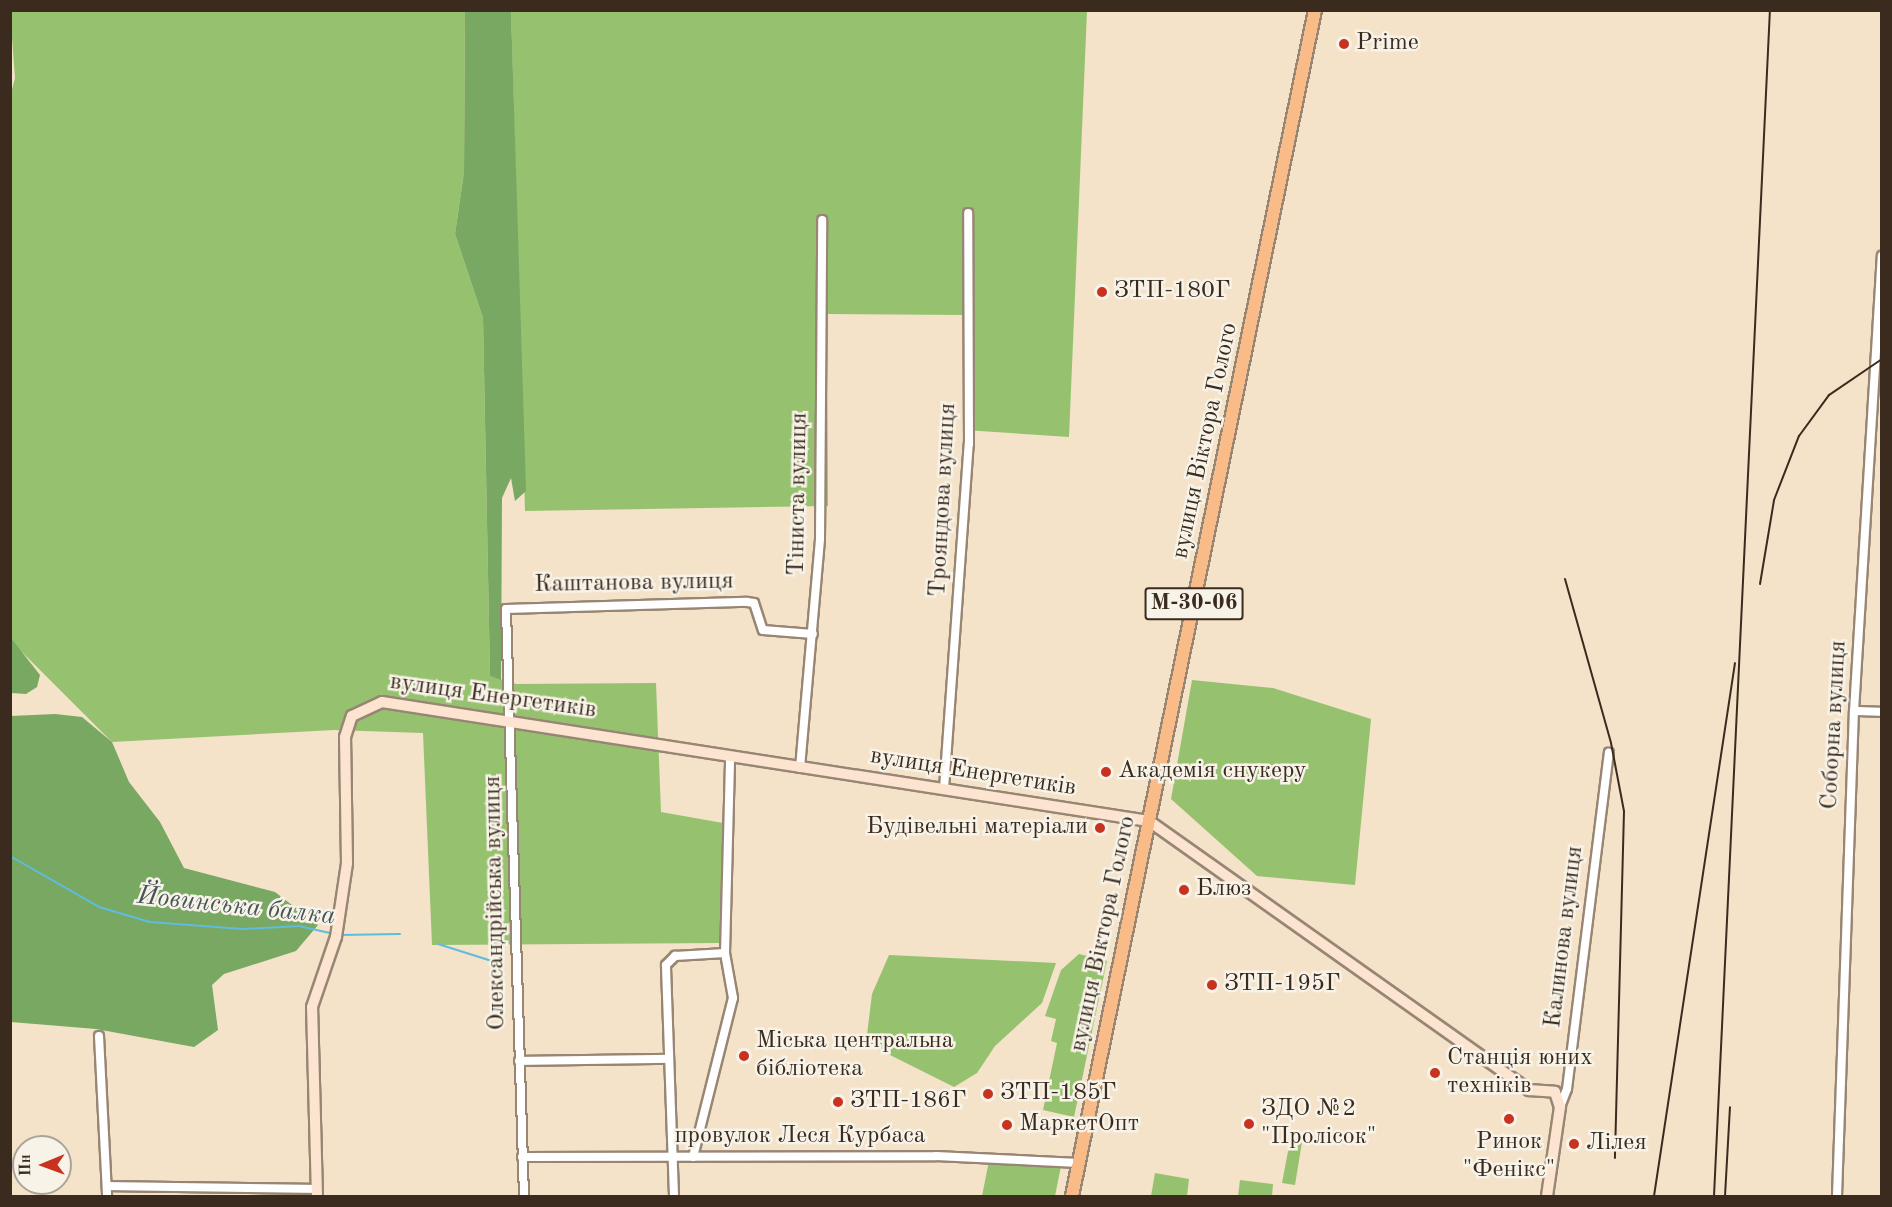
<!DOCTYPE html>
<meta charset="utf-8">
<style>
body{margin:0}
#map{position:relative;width:1892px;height:1207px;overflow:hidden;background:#f4e2c9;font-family:"Old Standard TT",serif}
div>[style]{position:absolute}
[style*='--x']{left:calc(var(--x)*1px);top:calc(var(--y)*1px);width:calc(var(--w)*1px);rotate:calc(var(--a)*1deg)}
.green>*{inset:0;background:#96c26f}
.forest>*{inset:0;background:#78a862}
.stream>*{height:2px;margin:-1px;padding:0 1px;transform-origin:1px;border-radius:1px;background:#5fbcdd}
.roads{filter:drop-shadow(2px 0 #988674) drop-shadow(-2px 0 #988674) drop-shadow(0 2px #988674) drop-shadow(0 -2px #988674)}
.street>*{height:8px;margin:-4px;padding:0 4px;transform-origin:4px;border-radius:4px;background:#fff}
.secondary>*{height:10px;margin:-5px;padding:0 5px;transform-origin:5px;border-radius:5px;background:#fde4d0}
.primary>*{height:12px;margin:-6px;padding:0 6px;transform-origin:6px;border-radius:6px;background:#f9bc89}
.rail>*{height:2px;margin:-1px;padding:0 1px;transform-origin:1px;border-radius:1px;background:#3b2a1e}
.dots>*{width:16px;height:16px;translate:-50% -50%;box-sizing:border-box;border:3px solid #f7f3e8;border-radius:50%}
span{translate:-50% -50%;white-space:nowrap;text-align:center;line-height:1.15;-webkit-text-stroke:5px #f7f3e8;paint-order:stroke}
.shield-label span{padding:2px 4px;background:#f7f3e8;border:2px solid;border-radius:4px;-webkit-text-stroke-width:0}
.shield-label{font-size:22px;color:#3b2a1e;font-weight:700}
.poi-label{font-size:24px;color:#3b2a1e}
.left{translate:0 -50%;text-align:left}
.right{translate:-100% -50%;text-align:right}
.street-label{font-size:24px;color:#3b2a1e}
.water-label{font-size:26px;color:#465657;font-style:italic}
.frame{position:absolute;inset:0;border:12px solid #3b2a1e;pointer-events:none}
.north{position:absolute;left:12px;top:1135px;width:60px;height:60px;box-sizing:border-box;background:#f7f3e8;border:2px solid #aca397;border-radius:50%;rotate:269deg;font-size:16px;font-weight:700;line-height:24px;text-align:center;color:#3b2a1e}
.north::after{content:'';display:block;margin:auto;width:21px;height:27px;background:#c8321e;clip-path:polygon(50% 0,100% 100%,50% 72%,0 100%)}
</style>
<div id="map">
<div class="green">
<div style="clip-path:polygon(10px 11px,465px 11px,464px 172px,455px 234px,483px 318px,490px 676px,516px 684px,656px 683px,661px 812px,723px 823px,719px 943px,432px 945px,423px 733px,334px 730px,112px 742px,15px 645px,10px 638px,10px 97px,15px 78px)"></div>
<div style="clip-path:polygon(511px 11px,1087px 11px,1069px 437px,964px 430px,964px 315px,827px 314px,828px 506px,525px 511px)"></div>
<div style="clip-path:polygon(1192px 680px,1273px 688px,1371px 719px,1355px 885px,1257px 876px,1171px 799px)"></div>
<div style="clip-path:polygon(1079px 954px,1107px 961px,1074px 1117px,1043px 1110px,1057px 1043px,1051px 1041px,1056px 1019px,1045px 1016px,1061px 970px)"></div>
<div style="clip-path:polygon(889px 955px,1056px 963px,1042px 1003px,995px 1046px,977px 1073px,954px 1087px,866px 1043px,872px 994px)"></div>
<div style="clip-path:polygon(1290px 1141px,1302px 1142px,1295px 1185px,1282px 1183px)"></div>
<div style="clip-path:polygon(989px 1161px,1061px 1166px,1055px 1196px,982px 1196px)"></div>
<div style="clip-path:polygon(1155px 1173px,1189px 1179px,1187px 1196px,1151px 1196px)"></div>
<div style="clip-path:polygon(1240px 1180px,1273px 1184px,1272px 1196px,1238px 1196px)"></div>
</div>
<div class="forest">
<div style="clip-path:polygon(465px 11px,511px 11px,526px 491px,515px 501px,511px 478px,502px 498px,501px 680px,490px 676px,483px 318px,455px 234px,464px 172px)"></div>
<div style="clip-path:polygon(11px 638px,40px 675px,37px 687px,26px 694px,11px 693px)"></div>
<div style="clip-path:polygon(55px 714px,82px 717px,112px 742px,129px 782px,160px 822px,184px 868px,275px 892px,318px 925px,296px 951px,224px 974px,212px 985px,218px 1030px,194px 1047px,96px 1029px,11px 1022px,11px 716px)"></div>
</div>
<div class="stream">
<div style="--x:10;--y:856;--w:103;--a:29.8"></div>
<div style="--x:99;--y:907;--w:53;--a:16.4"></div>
<div style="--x:150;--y:922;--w:93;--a:4.3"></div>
<div style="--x:243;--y:929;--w:56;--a:-3.1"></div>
<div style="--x:299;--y:926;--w:36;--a:13"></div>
<div style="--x:340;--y:935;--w:60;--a:-1"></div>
<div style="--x:438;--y:944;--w:63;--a:17.6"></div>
</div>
<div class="roads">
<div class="street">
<div style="--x:1854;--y:711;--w:28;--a:2"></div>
<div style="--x:800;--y:768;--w:230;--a:-85"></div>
<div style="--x:820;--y:539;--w:319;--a:-89.6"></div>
<div style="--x:944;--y:789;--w:346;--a:-85.9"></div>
<div style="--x:969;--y:444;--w:231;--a:-90.2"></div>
<div style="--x:99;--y:1036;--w:160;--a:87.1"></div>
<div style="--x:519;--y:1061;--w:150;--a:-0.8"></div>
<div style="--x:1560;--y:1107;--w:19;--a:-69"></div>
<div style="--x:1567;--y:1089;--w:339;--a:-82.9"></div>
<div style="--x:522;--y:1157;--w:414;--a:-0.1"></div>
<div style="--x:936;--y:1156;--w:143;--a:2.8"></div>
<div style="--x:693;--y:1157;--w:164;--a:-75.9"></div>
<div style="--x:733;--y:998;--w:46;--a:-100.1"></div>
<div style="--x:725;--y:953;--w:197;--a:-88.5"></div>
<div style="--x:107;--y:1186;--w:210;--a:0.8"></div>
<div style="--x:524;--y:1196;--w:587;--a:-91.76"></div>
<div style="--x:506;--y:609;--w:241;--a:-1.7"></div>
<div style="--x:747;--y:602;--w:7;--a:8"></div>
<div style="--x:754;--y:603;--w:28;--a:72"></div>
<div style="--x:763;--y:630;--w:50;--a:4.6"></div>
<div style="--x:674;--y:1196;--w:231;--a:-92"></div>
<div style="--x:666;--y:965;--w:13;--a:-45"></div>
<div style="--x:675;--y:956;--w:50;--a:-3.4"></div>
<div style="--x:1837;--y:1196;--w:485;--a:-88"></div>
<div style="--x:1854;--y:711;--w:456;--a:-86.5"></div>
</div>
<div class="secondary">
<div style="--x:317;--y:1196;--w:189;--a:-91.5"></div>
<div style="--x:312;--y:1007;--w:74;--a:-71.1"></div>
<div style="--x:336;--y:937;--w:75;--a:-81.5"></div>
<div style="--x:347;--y:863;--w:126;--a:-90.9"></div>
<div style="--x:345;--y:737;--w:22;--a:-72"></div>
<div style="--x:352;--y:716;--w:33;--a:-25"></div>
<div style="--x:382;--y:702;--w:776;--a:8.82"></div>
<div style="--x:1149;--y:821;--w:466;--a:35.3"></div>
<div style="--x:1529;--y:1090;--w:26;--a:4"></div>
<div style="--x:1555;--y:1092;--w:16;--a:72"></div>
<div style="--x:1560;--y:1107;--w:90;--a:98.3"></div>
</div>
<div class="primary">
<div style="--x:1072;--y:1196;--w:1211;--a:-78.42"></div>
</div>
</div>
<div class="rail">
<div style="--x:1565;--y:579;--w:170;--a:74.3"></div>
<div style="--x:1611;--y:743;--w:69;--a:79.2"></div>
<div style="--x:1624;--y:811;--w:347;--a:91.5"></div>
<div style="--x:1760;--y:584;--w:85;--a:-80.5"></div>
<div style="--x:1774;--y:500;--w:69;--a:-68.7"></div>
<div style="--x:1799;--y:436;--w:51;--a:-53.8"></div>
<div style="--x:1829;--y:395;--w:64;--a:-34.2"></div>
<div style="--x:1654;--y:1196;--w:539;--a:-81.36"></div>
<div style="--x:1714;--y:1196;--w:1187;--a:-87.3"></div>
<div style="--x:1725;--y:1196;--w:89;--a:-86.8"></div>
</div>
<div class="dots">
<div style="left:1344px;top:44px;background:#c8321e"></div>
<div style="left:1102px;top:292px;background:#c8321e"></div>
<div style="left:1106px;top:772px;background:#c8321e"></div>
<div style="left:1100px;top:828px;background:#c8321e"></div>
<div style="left:1184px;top:890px;background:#c8321e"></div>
<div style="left:1212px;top:985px;background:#c8321e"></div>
<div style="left:744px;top:1056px;background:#c8321e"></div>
<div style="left:1435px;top:1073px;background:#c8321e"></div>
<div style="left:988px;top:1094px;background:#c8321e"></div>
<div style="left:838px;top:1102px;background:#c8321e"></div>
<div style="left:1509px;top:1119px;background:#c8321e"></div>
<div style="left:1249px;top:1124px;background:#c8321e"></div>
<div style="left:1007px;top:1125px;background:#c8321e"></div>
<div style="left:1574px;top:1144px;background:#c8321e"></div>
</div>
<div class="shield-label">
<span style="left:1194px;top:604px">М-30-06</span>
</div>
<div class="poi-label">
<span class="left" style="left:1356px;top:44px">Prime</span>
<span class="left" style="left:1114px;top:292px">ЗТП-180Г</span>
<span class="left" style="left:1118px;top:772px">Академія снукеру</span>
<span class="right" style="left:1088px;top:828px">Будівельні матеріали</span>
<span class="left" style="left:1196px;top:890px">Блюз</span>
<span class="left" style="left:1224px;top:985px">ЗТП-195Г</span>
<span class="left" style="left:756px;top:1056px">Міська центральна<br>бібліотека</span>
<span class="left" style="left:1447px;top:1073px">Станція юних<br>техніків</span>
<span class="left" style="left:1000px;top:1094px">ЗТП-185Г</span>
<span class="left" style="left:850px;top:1102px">ЗТП-186Г</span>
<span class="left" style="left:1261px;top:1124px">ЗДО №2<br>"Пролісок"</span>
<span class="left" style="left:1019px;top:1125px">МаркетОпт</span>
<span style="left:1509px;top:1157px">Ринок<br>"Фенікс"</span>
<span class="left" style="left:1586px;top:1144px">Лілея</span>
</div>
<div class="street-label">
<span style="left:1206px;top:441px;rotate:-78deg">вулиця Віктора Голого</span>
<span style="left:799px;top:494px;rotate:-89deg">Тіниста вулиця</span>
<span style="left:944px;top:500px;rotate:-87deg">Трояндова вулиця</span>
<span style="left:634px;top:584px;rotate:-1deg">Каштанова вулиця</span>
<span style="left:493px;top:697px;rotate:8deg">вулиця Енергетиків</span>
<span style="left:1835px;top:725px;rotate:-87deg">Соборна вулиця</span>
<span style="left:973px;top:773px;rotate:9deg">вулиця Енергетиків</span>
<span style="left:496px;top:903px;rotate:-91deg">Олександрійська вулиця</span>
<span style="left:1104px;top:934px;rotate:-78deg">вулиця Віктора Голого</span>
<span style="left:1565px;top:937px;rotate:-83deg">Калинова вулиця</span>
<span style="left:800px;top:1137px">провулок Леся Курбаса</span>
</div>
<div class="water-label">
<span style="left:236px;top:907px;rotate:6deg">Йовинська балка</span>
</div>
<div class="frame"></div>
<div class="north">Пн</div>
</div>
